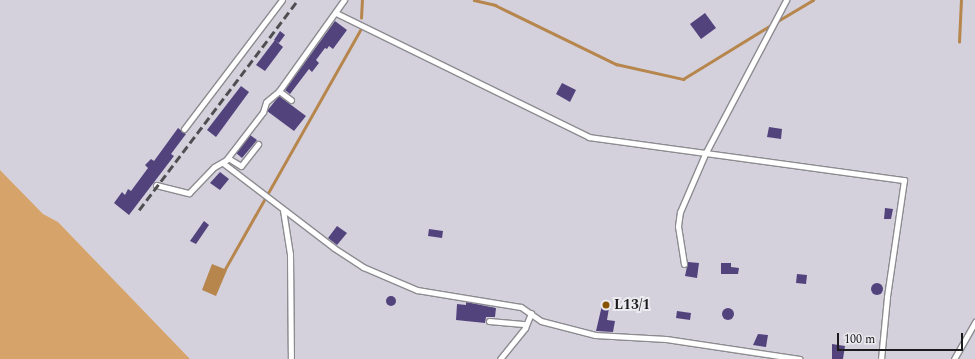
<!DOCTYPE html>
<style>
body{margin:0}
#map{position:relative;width:975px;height:359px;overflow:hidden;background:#dedee2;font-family:Spectral,serif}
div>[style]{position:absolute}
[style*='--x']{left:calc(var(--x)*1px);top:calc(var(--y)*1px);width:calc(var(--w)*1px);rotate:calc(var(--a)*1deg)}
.built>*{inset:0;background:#d4d1dd}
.forest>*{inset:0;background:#d6a46b}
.water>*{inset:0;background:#b6864d}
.stream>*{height:2.5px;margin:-1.25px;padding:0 1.25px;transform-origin:1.25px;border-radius:1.25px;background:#b6864d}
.building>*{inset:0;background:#53437d}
.round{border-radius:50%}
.roads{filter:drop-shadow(1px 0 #8c8c90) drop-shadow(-1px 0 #8c8c90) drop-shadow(0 1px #8c8c90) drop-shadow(0 -1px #8c8c90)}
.lane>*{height:5px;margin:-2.5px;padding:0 2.5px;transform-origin:2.5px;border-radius:2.5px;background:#fff}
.rail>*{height:2.5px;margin-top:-1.25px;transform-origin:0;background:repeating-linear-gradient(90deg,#4e4d50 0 8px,transparent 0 12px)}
.dots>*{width:11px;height:11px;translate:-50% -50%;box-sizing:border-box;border:2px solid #ecebef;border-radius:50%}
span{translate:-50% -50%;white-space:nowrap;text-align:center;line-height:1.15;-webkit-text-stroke:4px #ecebef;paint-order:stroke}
.poi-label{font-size:14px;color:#1b1a1c;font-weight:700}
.left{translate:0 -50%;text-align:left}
.scale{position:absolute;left:837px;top:333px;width:126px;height:18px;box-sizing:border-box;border:2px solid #1b1a1c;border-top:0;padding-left:5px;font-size:12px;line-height:14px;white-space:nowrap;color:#1b1a1c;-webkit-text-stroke:3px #ecebef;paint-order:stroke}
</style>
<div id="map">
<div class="built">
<div style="clip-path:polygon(0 0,975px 0,975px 359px,190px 359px,58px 222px,43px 214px,0 170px)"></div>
</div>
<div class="forest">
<div style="clip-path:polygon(0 170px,43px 214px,58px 222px,190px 359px,0 359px)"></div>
</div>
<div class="water">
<div style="clip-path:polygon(212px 264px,227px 270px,216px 296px,202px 290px)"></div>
</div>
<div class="stream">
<div style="--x:474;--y:0;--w:22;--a:13"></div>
<div style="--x:495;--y:5;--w:135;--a:26"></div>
<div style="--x:616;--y:64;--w:69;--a:12.6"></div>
<div style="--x:683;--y:79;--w:103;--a:-31.5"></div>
<div style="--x:361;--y:18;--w:18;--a:-87"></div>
<div style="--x:776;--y:22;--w:43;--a:-30.7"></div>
<div style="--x:959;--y:42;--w:42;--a:-87.3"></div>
<div style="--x:225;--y:269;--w:274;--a:-60.5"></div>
</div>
<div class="building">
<div style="clip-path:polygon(705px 13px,716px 28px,701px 39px,690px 24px)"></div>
<div style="clip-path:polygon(335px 21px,347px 30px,333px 49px,329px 46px,327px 49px,325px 48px,316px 60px,319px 63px,312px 72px,309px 69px,290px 94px,285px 90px)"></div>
<div style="clip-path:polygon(280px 31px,285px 35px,279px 43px,274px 40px)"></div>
<div style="clip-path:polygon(275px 40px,283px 47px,265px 71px,256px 65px)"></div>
<div style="clip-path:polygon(562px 83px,576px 90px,570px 102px,556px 94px)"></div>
<div style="clip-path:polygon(241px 86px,249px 92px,216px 137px,207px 130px)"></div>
<div style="clip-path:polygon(279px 96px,306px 116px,294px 131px,267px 111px)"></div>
<div style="clip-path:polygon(769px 127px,782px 129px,781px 139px,767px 137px)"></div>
<div style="clip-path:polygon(178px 128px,186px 134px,171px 154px,174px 156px,129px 215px,114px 203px,122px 192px,125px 195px,128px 189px,131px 191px,148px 168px,145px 165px,151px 159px,154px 161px)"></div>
<div style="clip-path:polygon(250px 135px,257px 140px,242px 158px,236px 153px)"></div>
<div style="clip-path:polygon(220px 172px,229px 179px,220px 190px,210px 183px)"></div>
<div style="clip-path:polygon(885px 208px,893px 209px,891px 219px,884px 219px)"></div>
<div style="clip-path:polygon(204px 221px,209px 225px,196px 244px,190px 241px)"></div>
<div style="clip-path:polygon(337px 226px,347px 233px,337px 245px,328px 238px)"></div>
<div style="clip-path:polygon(429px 229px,443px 231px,442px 238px,428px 236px)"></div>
<div style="clip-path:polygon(688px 262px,699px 263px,697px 278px,685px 276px)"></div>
<div style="clip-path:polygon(721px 263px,731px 263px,731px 267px,739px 268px,738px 274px,721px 274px)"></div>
<div style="clip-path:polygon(797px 274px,807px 275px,806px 284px,796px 283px)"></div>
<div class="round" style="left:871px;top:283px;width:12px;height:12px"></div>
<div class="round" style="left:386px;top:296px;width:10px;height:10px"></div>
<div style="clip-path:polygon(603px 301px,610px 302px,607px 320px,615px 321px,613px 332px,596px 331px)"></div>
<div style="clip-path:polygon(466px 302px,496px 308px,495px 317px,486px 317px,485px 323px,456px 320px,457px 304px,466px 305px)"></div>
<div class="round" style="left:722px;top:308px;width:12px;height:12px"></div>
<div style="clip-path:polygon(677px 311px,691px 313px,690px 320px,676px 318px)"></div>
<div style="clip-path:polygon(758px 334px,768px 335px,766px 347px,753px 345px)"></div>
<div style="clip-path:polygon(832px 344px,845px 346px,843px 359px,832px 359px)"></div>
</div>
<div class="roads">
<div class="lane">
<div style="--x:336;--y:13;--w:282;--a:26.1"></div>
<div style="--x:589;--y:137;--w:318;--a:7.8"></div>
<div style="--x:904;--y:180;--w:118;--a:98.3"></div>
<div style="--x:887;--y:297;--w:62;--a:95.5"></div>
<div style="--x:279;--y:91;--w:15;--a:37"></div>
<div style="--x:184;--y:129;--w:162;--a:-52.8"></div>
<div style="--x:228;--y:158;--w:15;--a:32"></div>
<div style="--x:241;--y:166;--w:28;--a:-52"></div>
<div style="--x:223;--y:163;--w:140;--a:37.4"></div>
<div style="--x:334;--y:248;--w:35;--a:33"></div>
<div style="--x:363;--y:267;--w:59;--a:23.1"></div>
<div style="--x:417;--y:290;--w:105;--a:9.3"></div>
<div style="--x:521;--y:307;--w:24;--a:35"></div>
<div style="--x:541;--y:321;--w:56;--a:14.5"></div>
<div style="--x:595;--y:335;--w:71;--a:3.2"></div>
<div style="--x:666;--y:339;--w:135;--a:8.5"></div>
<div style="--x:156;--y:185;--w:34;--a:14"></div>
<div style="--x:189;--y:193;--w:36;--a:-46"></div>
<div style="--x:214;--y:167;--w:14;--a:-30"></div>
<div style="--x:226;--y:160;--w:61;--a:-52.4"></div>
<div style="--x:263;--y:112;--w:10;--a:-73"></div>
<div style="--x:266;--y:102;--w:17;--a:-40"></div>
<div style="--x:279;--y:91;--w:112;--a:-54.5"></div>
<div style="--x:283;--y:210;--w:45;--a:81"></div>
<div style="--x:290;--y:254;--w:105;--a:89.5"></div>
<div style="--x:684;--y:264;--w:38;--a:-99"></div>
<div style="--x:678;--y:226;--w:14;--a:-82"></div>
<div style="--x:680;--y:212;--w:65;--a:-66.6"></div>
<div style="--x:706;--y:152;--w:172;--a:-62.2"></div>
<div style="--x:489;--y:321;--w:37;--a:5"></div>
<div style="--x:500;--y:359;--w:40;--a:-51"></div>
<div style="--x:525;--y:328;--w:16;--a:-68"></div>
<div style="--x:954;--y:359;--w:43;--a:-60.4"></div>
</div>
</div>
<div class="rail">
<div style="--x:139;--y:210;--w:263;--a:-52.9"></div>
</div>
<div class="dots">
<div style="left:606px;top:305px;background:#885400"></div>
</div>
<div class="poi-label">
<span class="left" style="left:614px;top:305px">L13/1</span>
</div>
<div class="scale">100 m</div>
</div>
